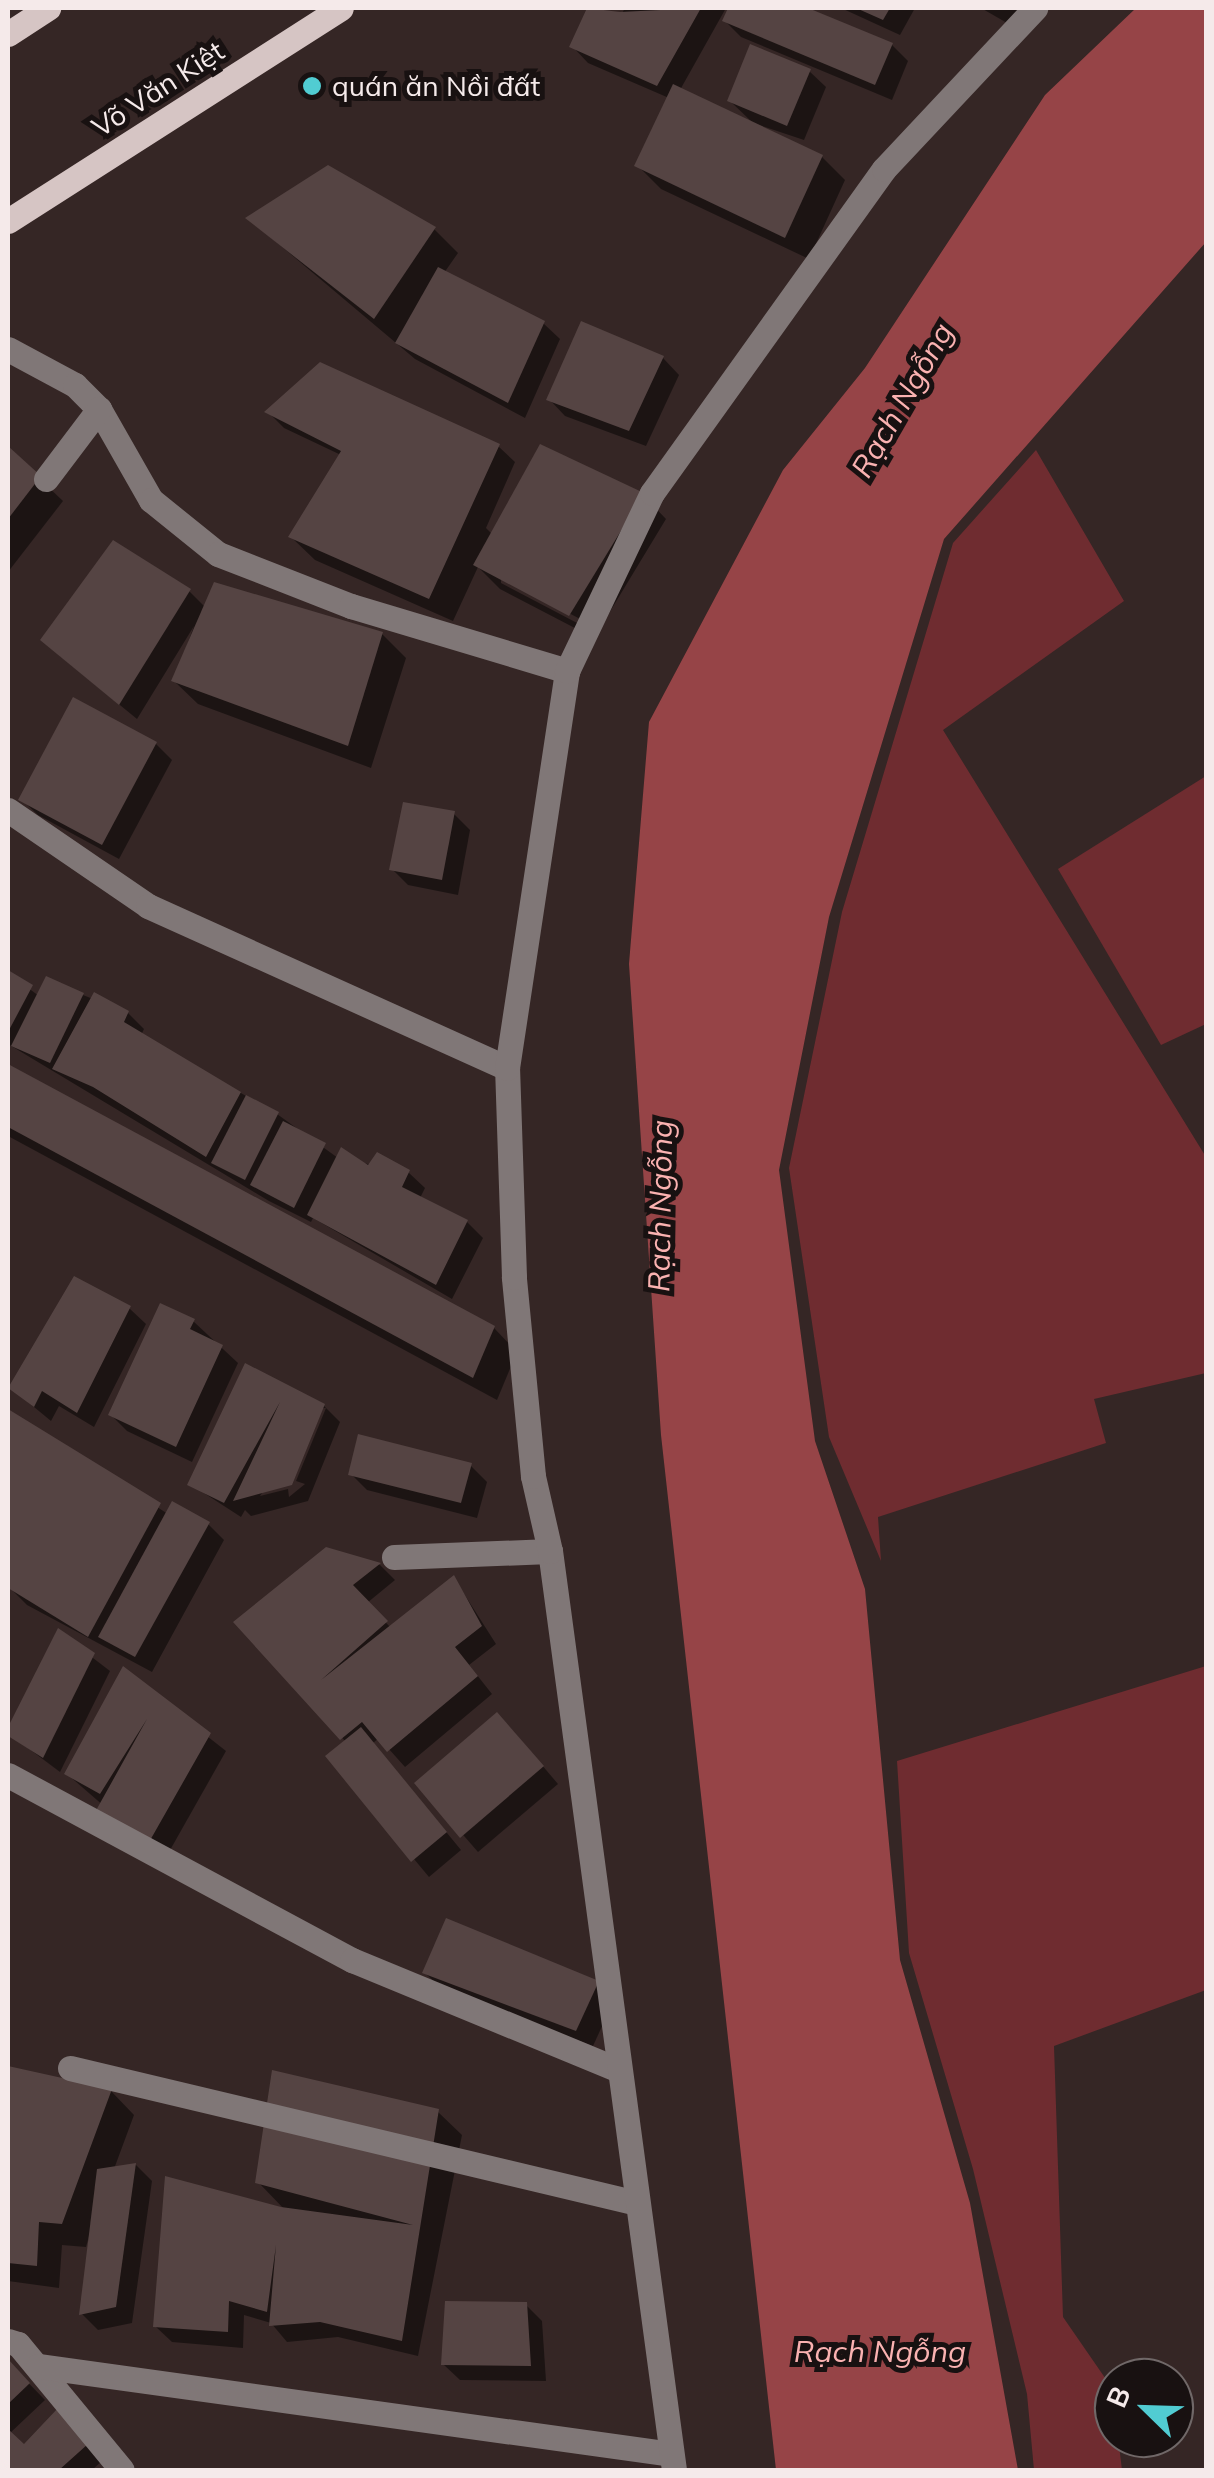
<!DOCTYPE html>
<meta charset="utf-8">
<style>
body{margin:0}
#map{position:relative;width:1214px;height:2478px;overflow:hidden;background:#352625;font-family:Mulish,sans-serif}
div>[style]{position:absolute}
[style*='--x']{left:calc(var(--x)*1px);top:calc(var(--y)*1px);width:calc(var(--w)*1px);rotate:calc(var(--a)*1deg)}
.green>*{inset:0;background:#6f2c30}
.water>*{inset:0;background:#964447}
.shadow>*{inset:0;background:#0007}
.building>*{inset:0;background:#554443}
.minor>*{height:25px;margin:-12.5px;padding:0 12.5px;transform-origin:12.5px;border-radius:12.5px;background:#807777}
.major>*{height:25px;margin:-12.5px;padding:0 12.5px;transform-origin:12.5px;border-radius:12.5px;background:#d6c5c4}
.dots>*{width:28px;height:28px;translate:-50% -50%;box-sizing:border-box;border:5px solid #181111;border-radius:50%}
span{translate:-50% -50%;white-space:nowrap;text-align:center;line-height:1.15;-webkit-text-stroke:10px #181111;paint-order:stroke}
.poi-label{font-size:28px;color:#f5eaea}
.left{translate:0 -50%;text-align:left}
.street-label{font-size:28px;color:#f5eaea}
.water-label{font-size:30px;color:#fab2b1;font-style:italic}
.frame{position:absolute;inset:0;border:10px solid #f5eaea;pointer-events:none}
.north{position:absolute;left:1094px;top:2358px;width:100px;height:100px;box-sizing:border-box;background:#181111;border:2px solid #706868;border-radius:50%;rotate:293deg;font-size:28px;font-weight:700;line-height:40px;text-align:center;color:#f5eaea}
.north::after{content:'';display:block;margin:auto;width:35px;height:45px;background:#51ccd2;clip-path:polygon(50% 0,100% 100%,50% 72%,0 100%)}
</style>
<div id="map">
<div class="green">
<div style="clip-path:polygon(1036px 450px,1124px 601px,943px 730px,1206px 1157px,1206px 1373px,1094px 1399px,1106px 1443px,878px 1517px,881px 1561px,829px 1437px,789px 1168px,842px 912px,953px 543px)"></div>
<div style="clip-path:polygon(1206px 776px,1206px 1024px,1161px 1045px,1058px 869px)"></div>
<div style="clip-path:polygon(1206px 1666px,1206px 1990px,1054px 2046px,1063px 2317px,1112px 2388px,1122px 2470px,1034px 2470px,1027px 2394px,973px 2169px,909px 1953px,897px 1761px)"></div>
</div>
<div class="water">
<div style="clip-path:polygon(1136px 8px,1206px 8px,1206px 242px,944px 539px,829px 917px,779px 1170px,815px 1441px,865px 1589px,900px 1960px,970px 2203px,1018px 2470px,776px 2470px,661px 1435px,629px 964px,649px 722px,783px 470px,865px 368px,1045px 95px)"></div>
</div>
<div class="shadow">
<div style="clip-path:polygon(589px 8px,621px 15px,625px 8px,726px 8px,680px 90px,822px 157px,845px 180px,809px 259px,661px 189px,637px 165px,669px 98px,588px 63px,572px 46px)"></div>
<div style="clip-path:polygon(731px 8px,801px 8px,892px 45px,908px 61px,892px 100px,741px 37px,725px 21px)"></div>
<div style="clip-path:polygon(841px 8px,915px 8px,900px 35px)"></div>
<div style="clip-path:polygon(981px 8px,1026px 8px,1014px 27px)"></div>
<div style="clip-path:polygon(808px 70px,826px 87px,804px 140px,753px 123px,730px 101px)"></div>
<div style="clip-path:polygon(249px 219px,434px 229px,458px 253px,444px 273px,543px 323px,560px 339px,525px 418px,415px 359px)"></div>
<div style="clip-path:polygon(663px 358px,679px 375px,646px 446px,565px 416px,549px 399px)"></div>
<div style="clip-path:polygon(evenodd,268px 412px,498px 446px,515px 462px,486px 528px,493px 535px,643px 495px,666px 519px,594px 638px,500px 589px,478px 567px,453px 621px,315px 560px,291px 537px,341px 455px,284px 428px,268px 412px,501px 577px,582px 620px,579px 624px,501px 583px,501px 577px)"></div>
<div style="clip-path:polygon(8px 449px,63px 501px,8px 572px)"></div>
<div style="clip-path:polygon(189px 591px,205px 607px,382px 634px,406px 658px,371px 768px,198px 704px,174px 681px,194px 626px,137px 719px,60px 656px)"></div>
<div style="clip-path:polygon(74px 700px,156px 744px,172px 760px,119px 859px,38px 815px,21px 799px)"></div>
<div style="clip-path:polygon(454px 814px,470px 830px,458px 895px,408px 885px,392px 869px)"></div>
<div style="clip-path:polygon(8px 973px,39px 996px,83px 995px,128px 1013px,144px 1029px,141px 1035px,277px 1114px,338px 1158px,408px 1172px,425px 1188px,420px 1198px,467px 1222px,483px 1238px,452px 1299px,313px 1218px,311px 1222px,269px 1201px,8px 1044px)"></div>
<div style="clip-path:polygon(8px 1067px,494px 1328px,517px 1352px,497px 1400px,8px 1136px)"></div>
<div style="clip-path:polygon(129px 1308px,146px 1324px,94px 1427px,59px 1406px,51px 1421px,11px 1388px)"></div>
<div style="clip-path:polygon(193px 1321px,238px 1363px,192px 1462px,127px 1431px,111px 1415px)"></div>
<div style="clip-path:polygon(evenodd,247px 1366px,324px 1406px,340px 1422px,308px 1501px,251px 1516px,245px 1510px,241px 1517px,190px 1484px,247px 1366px,321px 1408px,326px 1408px,296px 1481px,305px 1484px,289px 1497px,288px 1489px,260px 1496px,321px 1408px)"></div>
<div style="clip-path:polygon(8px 1412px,168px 1514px,208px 1524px,224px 1540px,152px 1672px,27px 1605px,8px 1586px)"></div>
<div style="clip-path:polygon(470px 1465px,487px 1482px,477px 1518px,367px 1490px,351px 1474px)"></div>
<div style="clip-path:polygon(327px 1550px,380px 1565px,395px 1580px,367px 1603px,391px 1628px,454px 1578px,496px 1644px,469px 1665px,492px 1694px,405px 1767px,379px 1738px,373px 1743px,461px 1850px,429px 1877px,328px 1756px,346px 1742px,236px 1622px)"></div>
<div style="clip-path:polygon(59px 1632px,110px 1671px,60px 1772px,8px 1733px)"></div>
<div style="clip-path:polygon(123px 1670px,226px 1751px,165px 1859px,67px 1774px)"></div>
<div style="clip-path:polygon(513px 1731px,558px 1784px,478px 1852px,418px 1783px)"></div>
<div style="clip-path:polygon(425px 1973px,598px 1983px,614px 2000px,593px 2046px,442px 1989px)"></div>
<div style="clip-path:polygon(8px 2068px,111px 2091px,134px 2115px,114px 2169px,136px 2165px,152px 2181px,132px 2323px,98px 2330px,82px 2314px,89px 2236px,86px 2247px,62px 2245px,59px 2288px,8px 2281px)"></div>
<div style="clip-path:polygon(438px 2112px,462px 2135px,418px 2356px,338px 2337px,287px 2342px,271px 2323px,244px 2315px,243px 2348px,172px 2342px,155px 2326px,286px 2211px,258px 2182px)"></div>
<div style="clip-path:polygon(526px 2305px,542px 2321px,546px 2381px,460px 2380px,443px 2364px)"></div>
<div style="clip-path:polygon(8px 2362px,45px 2400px,9px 2434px,24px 2447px,59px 2411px,102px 2461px,92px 2470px,8px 2470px)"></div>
</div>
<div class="building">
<div style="clip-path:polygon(587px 8px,620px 12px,701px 8px,657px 86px,569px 47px)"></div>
<div style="clip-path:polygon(728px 8px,808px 8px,893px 43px,875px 85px,722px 21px)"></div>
<div style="clip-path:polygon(856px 8px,890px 8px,883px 20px)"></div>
<div style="clip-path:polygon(750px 44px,811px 69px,787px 126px,727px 101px)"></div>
<div style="clip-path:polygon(673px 84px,823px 155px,785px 238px,634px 166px)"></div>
<div style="clip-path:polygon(328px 165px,436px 227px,374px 319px,245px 218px)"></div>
<div style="clip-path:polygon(438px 267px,545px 321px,508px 403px,395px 343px)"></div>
<div style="clip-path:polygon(581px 321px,664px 356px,629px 431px,546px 400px)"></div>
<div style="clip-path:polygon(320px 362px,500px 444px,429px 599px,288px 537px,341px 451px,264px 412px)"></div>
<div style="clip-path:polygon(540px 444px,644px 493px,569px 616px,473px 565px)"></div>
<div style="clip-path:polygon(8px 446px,41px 476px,8px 519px)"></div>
<div style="clip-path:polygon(113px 540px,191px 589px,119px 705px,40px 640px)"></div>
<div style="clip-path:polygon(214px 582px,383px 632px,348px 746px,171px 681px)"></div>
<div style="clip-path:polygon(73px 697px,157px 742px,102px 845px,18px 800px)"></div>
<div style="clip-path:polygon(403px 802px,455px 811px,442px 880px,389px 870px)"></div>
<div style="clip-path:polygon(8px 970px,33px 985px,8px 1032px)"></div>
<div style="clip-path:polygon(46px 976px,84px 993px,50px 1063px,11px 1046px)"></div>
<div style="clip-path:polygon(94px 992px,129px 1011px,124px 1022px,241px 1092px,206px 1157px,93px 1087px,52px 1069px)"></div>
<div style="clip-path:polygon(8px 1064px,495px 1326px,473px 1378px,8px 1127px)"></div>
<div style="clip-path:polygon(246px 1095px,279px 1112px,245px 1180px,211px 1163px)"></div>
<div style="clip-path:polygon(283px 1121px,326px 1143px,294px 1208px,250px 1185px)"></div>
<div style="clip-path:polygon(341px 1147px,368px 1165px,377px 1152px,410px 1170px,402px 1187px,468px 1220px,436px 1285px,307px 1215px)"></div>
<div style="clip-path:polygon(74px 1276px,131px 1306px,77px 1413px,42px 1391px,34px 1407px,8px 1388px)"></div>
<div style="clip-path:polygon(160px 1303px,195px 1319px,190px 1329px,223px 1345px,176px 1447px,108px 1415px)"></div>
<div style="clip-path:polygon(245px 1363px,325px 1404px,292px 1485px,233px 1501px,280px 1402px,224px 1503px,187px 1485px)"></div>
<div style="clip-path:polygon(8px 1409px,161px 1503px,88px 1637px,8px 1588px)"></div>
<div style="clip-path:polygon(358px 1434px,472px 1463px,461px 1503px,348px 1475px)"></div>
<div style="clip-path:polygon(172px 1501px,210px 1522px,135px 1657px,98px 1637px)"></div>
<div style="clip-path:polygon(326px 1547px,381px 1563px,353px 1585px,388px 1621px,321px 1680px,454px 1575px,482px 1626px,455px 1647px,478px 1676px,387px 1752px,362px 1722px,340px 1740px,233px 1622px)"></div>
<div style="clip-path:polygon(58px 1628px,95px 1653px,43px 1758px,8px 1736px,8px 1727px)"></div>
<div style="clip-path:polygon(123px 1666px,211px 1733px,148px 1844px,94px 1814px,147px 1719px,100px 1794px,64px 1774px)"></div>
<div style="clip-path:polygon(497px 1712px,544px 1766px,460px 1838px,414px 1783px)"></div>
<div style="clip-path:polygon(361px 1727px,447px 1832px,411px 1862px,325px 1756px)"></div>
<div style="clip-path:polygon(446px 1918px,599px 1981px,576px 2031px,422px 1973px)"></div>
<div style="clip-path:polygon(8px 2066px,112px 2089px,62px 2224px,39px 2222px,37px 2266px,8px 2263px)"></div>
<div style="clip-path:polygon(272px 2070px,439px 2109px,402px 2341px,320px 2322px,269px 2326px,276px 2245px,267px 2312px,229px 2301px,228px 2332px,153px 2327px,165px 2176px,281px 2207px,413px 2225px,255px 2183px)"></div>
<div style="clip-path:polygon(136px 2163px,116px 2307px,79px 2315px,97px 2169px)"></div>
<div style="clip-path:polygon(445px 2301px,527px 2302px,531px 2366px,441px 2365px)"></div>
<div style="clip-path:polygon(8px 2359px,30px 2383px,8px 2404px)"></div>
<div style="clip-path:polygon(59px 2407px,88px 2444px,59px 2470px,8px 2470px,8px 2429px,24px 2444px)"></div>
</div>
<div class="minor">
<div style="--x:8;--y:349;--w:76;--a:28.2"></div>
<div style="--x:75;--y:385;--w:34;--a:45"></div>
<div style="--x:99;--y:409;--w:105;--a:60.3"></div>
<div style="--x:151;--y:500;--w:86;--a:38.9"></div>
<div style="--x:218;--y:554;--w:143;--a:21.4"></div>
<div style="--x:351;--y:606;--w:226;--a:16.7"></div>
<div style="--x:46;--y:479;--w:88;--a:-52.9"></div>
<div style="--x:8;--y:810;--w:170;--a:34.4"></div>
<div style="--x:148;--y:906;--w:394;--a:24.3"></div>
<div style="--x:394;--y:1557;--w:156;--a:-2.2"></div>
<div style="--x:8;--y:1775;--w:391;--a:28.3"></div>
<div style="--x:352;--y:1960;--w:286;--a:22.4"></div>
<div style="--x:70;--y:2068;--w:579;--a:13.39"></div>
<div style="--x:8;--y:2341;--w:10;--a:17"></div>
<div style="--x:18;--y:2344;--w:163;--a:50.5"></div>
<div style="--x:38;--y:2366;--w:639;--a:7.91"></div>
<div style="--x:674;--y:2470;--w:927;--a:-97.68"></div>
<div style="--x:550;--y:1551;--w:77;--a:-102.8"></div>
<div style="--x:533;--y:1476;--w:200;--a:-95.5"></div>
<div style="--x:514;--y:1277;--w:209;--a:-91.9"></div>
<div style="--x:507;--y:1068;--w:402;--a:-81.4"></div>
<div style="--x:567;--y:671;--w:197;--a:-64.5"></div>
<div style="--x:652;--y:493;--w:398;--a:-54.4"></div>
<div style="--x:884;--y:169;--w:221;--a:-46.8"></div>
</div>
<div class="major">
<div style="--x:8;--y:34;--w:48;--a:-33"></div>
<div style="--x:8;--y:221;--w:395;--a:-32.6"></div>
</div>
<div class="dots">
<div style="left:312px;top:86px;background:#51ccd2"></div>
</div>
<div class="poi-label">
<span class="left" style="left:332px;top:86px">quán ăn Nồi đất</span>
</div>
<div class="street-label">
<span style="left:158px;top:89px;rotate:-33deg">Võ Văn Kiệt</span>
</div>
<div class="water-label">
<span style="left:902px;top:400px;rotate:-60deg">Rạch Ngỗng</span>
<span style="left:660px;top:1206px;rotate:-89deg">Rạch Ngỗng</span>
<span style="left:880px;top:2351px">Rạch Ngỗng</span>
</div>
<div class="frame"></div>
<div class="north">B</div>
</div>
